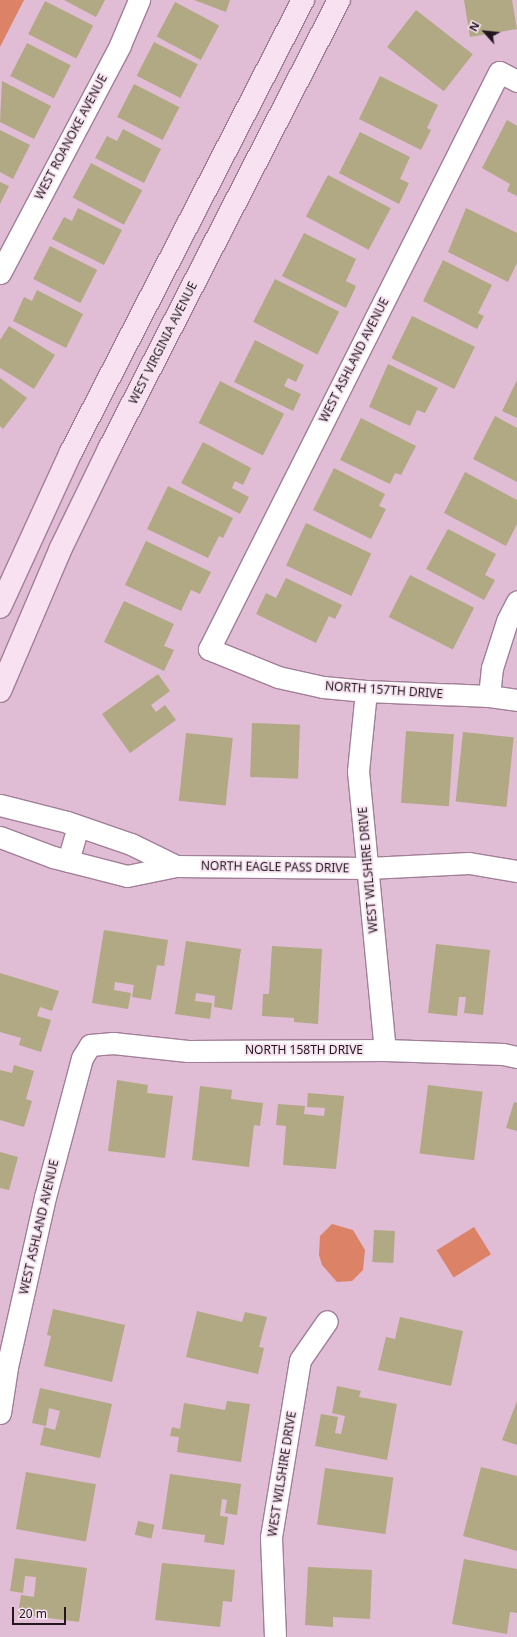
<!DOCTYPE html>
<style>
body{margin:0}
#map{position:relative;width:517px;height:1637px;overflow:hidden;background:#e0bcd5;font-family:"Noto Sans",sans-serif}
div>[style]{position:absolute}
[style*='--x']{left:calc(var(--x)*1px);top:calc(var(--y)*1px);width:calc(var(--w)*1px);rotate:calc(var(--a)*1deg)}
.green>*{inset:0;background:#db8267;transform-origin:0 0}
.building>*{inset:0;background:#b1a983;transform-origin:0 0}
.roads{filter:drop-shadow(1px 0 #a17f97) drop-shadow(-1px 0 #a17f97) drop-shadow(0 1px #a17f97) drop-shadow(0 -1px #a17f97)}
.minor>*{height:21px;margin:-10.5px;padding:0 10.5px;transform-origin:10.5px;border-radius:10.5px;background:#fff}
.secondary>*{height:22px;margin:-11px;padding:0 11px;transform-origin:11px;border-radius:11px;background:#f8e2f2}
span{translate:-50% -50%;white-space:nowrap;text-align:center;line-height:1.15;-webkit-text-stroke:3.5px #f5e3ef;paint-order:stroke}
.street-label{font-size:12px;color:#23161f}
.north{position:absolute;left:465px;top:12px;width:40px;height:40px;-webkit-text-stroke:3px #f5e3ef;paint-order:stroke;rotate:297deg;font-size:11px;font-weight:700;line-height:16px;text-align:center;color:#23161f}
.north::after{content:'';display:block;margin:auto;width:14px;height:18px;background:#23161f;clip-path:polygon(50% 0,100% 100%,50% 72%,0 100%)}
.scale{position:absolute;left:12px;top:1607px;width:54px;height:18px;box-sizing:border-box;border:2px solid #23161f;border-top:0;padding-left:5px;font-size:12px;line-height:14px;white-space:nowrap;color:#23161f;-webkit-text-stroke:3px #f5e3ef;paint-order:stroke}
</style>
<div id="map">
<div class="green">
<i style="clip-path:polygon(0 0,24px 0,0 47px)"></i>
<i style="clip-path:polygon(332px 1224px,353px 1230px,365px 1250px,363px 1270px,352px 1281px,337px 1282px,322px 1265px,319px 1255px,320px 1236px)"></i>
<i style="left:474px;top:1227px;width:32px;height:44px;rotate:58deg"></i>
</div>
<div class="building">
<i style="clip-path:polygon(64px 0,105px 0,96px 17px)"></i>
<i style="clip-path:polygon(194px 0,230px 0,226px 12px)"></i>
<i style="clip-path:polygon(464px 0,512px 0,517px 29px,470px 37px)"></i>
<i style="left:45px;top:1px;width:54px;height:37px;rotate:27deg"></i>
<i style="left:175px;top:2px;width:50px;height:39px;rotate:28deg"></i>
<i style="left:416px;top:10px;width:72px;height:47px;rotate:38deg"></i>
<i style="left:154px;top:42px;width:49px;height:38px;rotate:27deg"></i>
<i style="left:27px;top:43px;width:49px;height:37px;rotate:27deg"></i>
<i style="clip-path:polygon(380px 76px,438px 105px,427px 128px,431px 130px,421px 150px,359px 119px)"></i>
<i style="clip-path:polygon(2px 81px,51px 106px,34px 139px,0 122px)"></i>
<i style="left:134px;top:84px;width:51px;height:37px;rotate:27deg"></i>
<i style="clip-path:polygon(507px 120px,517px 126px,517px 196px,507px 191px,510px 184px,482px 168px)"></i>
<i style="clip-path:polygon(123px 129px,161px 149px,144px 183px,95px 158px,107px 136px,117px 141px)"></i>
<i style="clip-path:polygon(0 130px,30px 145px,13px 179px,0 172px)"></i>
<i style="clip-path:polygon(360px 132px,410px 157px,400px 179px,409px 183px,399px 204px,339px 173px)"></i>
<i style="left:91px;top:163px;width:58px;height:39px;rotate:28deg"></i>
<i style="left:328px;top:175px;width:71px;height:47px;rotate:28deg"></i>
<i style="clip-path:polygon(0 182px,9px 186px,0 204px)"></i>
<i style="clip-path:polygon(78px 208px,122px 230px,104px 265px,52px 239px,64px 217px,72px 221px)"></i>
<i style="clip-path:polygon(466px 208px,517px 233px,517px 263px,508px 282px,448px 252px)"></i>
<i style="clip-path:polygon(304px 233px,356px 259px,346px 281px,356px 286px,346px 308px,282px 276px)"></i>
<i style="left:50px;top:246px;width:53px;height:37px;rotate:27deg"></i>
<i style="clip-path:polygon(443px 260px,492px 285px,478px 313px,484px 316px,477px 329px,423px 301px)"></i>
<i style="left:275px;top:279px;width:72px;height:48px;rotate:27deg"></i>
<i style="clip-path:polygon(37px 290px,83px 314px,66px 348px,13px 321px,24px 297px,32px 301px)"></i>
<i style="left:412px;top:316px;width:70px;height:47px;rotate:26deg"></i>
<i style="clip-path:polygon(9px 326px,55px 355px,34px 389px,0 368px,0 340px)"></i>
<i style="clip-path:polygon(255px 340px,304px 365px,296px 382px,288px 378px,284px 386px,301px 394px,293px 411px,234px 382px)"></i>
<i style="clip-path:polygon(388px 364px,438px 388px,425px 413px,417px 410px,410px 426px,369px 407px)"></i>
<i style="clip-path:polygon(0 378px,27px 398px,3px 429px,0 426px)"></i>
<i style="clip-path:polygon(517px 380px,517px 418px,502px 411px)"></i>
<i style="left:220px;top:381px;width:72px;height:47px;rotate:27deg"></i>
<i style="clip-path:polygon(495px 416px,517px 428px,517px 482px,473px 459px)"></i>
<i style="clip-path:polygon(361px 418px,416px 446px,401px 475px,395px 473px,390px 484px,340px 460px)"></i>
<i style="clip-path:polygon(203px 442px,251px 468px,243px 485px,235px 481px,232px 488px,249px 497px,240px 514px,181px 483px)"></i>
<i style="clip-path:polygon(334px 468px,385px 494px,379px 506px,386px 509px,371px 539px,313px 510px)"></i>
<i style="clip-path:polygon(465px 472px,517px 500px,517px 524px,506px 546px,444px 513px)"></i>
<i style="clip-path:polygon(168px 486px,233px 518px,223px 538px,219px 536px,208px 558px,147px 529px)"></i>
<i style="left:306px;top:523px;width:72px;height:47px;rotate:25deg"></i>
<i style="clip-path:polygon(448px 529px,496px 554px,485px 575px,495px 580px,484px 600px,426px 569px)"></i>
<i style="clip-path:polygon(146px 541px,211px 572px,200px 594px,191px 590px,181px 611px,125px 585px)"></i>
<i style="left:410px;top:575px;width:72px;height:47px;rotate:27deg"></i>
<i style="clip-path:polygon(286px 578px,342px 605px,335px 619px,329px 616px,316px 643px,256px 614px,266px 593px,276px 598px)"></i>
<i style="clip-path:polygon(124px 601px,174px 624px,164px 646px,174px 650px,164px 671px,104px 642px)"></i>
<i style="clip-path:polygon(158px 674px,170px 691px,151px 705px,156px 712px,165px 705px,176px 720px,130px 753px,102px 714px)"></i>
<i style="left:252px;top:723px;width:48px;height:54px;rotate:2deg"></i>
<i style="left:406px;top:731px;width:48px;height:72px;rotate:4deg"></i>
<i style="left:463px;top:732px;width:51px;height:70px;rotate:6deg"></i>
<i style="left:186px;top:733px;width:47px;height:68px;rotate:6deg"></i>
<i style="clip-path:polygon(104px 930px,168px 940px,164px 966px,157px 965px,151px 1000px,132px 997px,134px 985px,115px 982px,114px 990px,131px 993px,128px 1009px,92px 1003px)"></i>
<i style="clip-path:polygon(186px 941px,241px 949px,232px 1010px,214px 1007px,215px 996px,196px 993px,195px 1001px,212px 1003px,210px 1019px,175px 1014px)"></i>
<i style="clip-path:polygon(436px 944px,490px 950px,483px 1015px,464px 1013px,466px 997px,459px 997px,457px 1016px,428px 1013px)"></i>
<i style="clip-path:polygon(272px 946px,322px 949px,318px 1024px,294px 1022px,294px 1018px,262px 1016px,263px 994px,269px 994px)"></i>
<i style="clip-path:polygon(0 973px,59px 991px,52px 1011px,40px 1007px,37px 1016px,51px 1020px,41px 1052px,19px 1045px,21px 1038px,0 1032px)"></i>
<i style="clip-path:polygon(14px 1065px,34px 1071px,26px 1099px,32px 1101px,24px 1127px,0 1120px,0 1070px,12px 1073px)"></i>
<i style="clip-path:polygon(117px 1080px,148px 1085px,147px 1093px,173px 1096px,165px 1158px,108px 1151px)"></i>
<i style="left:428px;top:1085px;width:55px;height:69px;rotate:7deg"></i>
<i style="clip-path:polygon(200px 1086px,232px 1090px,231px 1099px,263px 1103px,260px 1126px,254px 1125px,249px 1167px,192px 1160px)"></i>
<i style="clip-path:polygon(308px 1093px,344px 1096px,336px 1169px,283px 1165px,286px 1126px,276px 1125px,278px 1104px,305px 1106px,304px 1114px,324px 1116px,325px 1108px,307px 1107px)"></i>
<i style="clip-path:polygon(514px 1102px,517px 1103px,517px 1131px,506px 1128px)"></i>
<i style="clip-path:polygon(0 1152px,18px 1157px,9px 1190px,0 1188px)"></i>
<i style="left:374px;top:1230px;width:21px;height:32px;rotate:3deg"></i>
<i style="clip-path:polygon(53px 1309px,125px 1325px,112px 1382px,44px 1366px,51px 1336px,47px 1335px)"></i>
<i style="clip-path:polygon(197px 1311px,242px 1322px,245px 1312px,267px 1317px,259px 1347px,264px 1348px,258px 1374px,186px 1357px)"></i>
<i style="clip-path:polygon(400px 1317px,463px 1331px,451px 1386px,378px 1370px,386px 1337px,395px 1339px)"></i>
<i style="clip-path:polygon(337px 1386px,361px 1391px,359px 1397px,397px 1404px,387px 1460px,315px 1446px,321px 1414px,338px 1417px,335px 1433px,341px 1434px,345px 1416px,332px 1413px)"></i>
<i style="clip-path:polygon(40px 1388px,112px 1404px,100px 1458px,40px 1445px,44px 1427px,55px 1430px,60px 1411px,49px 1408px,46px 1426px,32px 1423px)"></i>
<i style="clip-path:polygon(227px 1401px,250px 1404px,241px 1462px,177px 1452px,179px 1437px,170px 1436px,172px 1427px,180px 1429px,184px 1403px,225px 1410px)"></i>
<i style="clip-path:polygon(517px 1401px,517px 1445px,502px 1440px)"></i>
<i style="clip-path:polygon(481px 1467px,517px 1476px,517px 1551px,463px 1536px)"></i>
<i style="left:325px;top:1468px;width:69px;height:57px;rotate:8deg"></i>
<i style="left:26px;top:1472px;width:71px;height:58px;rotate:10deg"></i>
<i style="clip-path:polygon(170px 1474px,241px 1484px,237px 1515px,225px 1513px,227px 1500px,222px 1499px,220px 1516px,228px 1517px,224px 1545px,204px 1542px,205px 1535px,162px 1529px)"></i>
<i style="left:138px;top:1521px;width:17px;height:14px;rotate:13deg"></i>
<i style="clip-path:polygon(15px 1558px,87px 1568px,79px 1622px,18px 1614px,21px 1595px,34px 1597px,36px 1577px,25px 1576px,23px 1593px,10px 1591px)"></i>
<i style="clip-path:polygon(464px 1559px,517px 1569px,517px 1613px,510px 1612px,507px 1634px,452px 1624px)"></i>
<i style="clip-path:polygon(162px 1563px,235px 1570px,232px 1602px,223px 1601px,220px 1627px,155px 1620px)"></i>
<i style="clip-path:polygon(308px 1567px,372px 1570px,370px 1619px,333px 1617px,333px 1627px,305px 1625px)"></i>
</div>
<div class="roads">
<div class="minor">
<i style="--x:517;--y:81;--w:20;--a:-153"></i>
<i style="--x:499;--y:72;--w:646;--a:116.68"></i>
<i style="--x:209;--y:649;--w:74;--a:22.1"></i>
<i style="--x:278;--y:677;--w:46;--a:12.5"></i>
<i style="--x:323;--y:687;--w:43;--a:5.3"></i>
<i style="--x:366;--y:691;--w:123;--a:2.3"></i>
<i style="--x:489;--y:696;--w:28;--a:8"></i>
<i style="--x:0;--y:273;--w:258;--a:-62.2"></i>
<i style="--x:120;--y:45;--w:49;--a:-67.1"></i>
<i style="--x:366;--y:691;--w:80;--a:95.7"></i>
<i style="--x:358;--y:771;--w:280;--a:84.5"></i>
<i style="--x:489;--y:696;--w:28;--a:-84"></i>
<i style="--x:492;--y:668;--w:49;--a:-72.3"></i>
<i style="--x:507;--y:621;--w:22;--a:-63"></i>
<i style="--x:0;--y:805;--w:69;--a:14.2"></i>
<i style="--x:67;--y:822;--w:68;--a:19"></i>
<i style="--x:131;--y:844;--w:50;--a:26.1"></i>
<i style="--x:0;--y:837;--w:57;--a:20.7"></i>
<i style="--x:53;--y:857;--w:76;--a:14.4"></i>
<i style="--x:127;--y:876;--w:50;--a:-11.5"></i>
<i style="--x:176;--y:866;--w:192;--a:0.6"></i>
<i style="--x:368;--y:868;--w:101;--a:-2.8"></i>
<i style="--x:469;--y:863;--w:49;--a:9.5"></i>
<i style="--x:68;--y:861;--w:36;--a:-74"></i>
<i style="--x:0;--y:1413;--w:47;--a:-81.3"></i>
<i style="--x:7;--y:1367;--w:174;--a:-77.4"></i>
<i style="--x:45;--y:1197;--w:144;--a:-75.1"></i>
<i style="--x:82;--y:1058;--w:15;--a:-58"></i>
<i style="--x:90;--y:1045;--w:23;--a:-5"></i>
<i style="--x:113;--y:1043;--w:75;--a:6.1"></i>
<i style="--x:188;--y:1051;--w:197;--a:-0.3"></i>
<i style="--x:385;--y:1050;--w:118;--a:1.9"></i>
<i style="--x:503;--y:1054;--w:14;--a:12"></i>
<i style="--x:275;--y:1637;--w:100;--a:-92.3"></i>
<i style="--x:271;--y:1537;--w:179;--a:-80.7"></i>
<i style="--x:300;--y:1360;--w:47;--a:-55.3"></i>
</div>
<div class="secondary">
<i style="--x:0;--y:607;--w:170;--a:-65.4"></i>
<i style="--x:71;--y:452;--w:508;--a:-62.83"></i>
<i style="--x:0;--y:691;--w:155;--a:-66.9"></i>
<i style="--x:61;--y:548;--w:110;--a:-64.1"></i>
<i style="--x:109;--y:449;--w:504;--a:-62.88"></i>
</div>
</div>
<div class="street-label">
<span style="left:71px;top:137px;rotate:-62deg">WEST ROANOKE AVENUE</span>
<span style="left:163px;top:343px;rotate:-63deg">WEST VIRGINIA AVENUE</span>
<span style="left:354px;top:360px;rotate:-63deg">WEST ASHLAND AVENUE</span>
<span style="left:384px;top:690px;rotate:4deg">NORTH 157TH DRIVE</span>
<span style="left:275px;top:867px;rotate:1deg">NORTH EAGLE PASS DRIVE</span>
<span style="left:368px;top:870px;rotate:-95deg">WEST WILSHIRE DRIVE</span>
<span style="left:304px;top:1050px">NORTH 158TH DRIVE</span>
<span style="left:39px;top:1227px;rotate:-77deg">WEST ASHLAND AVENUE</span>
<span style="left:282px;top:1474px;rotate:-81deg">WEST WILSHIRE DRIVE</span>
</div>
<div class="north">N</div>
<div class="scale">20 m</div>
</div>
